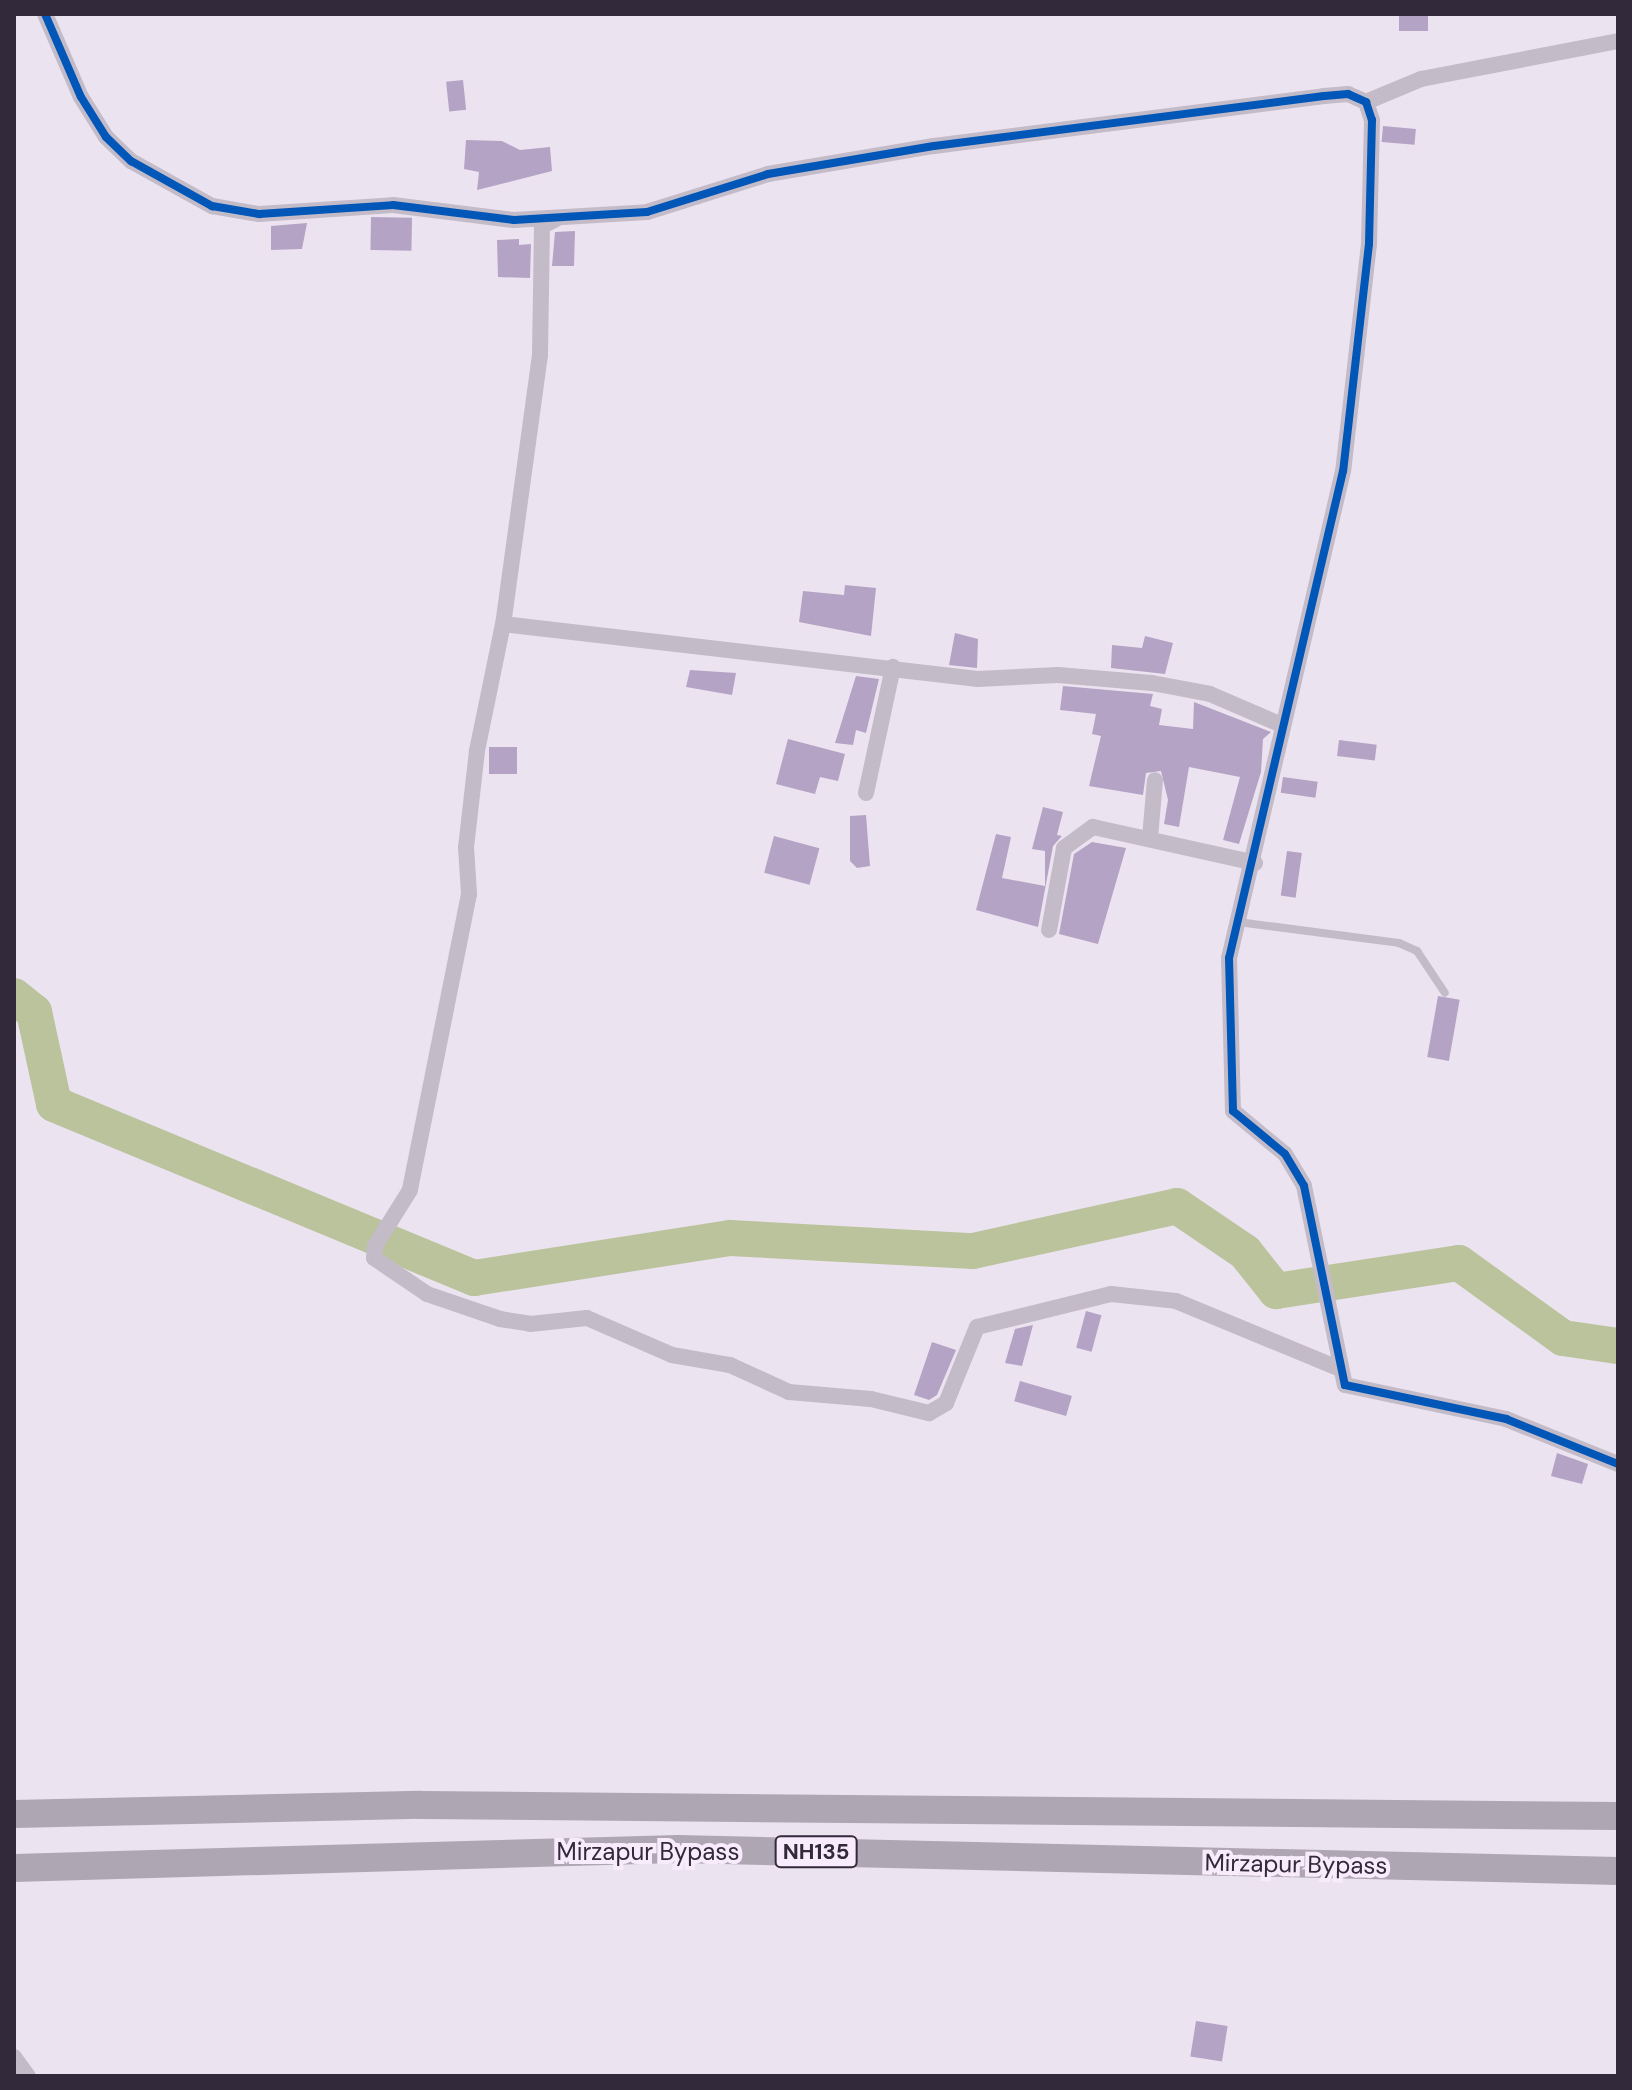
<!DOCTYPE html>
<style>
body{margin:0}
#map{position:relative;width:1632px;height:2090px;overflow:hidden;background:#ece3f0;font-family:"DM Sans",sans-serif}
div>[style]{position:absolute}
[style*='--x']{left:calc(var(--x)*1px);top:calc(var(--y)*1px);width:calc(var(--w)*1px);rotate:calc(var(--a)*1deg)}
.river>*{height:36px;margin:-18px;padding:0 18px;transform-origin:18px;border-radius:18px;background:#bbc39d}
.building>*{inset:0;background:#b4a3c5;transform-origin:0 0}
.service>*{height:8px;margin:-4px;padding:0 4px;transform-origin:4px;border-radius:4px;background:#c4bbc9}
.minor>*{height:16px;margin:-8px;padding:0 8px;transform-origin:8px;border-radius:8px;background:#c4bbc9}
.trunk>*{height:28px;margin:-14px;padding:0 14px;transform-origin:14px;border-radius:14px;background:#afa6b4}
.cycleway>*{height:8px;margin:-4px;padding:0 4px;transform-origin:4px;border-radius:4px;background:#0057b8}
span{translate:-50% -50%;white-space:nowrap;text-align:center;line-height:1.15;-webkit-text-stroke:8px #f7ebfc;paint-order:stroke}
.shield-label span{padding:2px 6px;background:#f7ebfc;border:2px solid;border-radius:6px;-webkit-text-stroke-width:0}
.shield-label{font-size:22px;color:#32293b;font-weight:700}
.street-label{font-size:24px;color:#32293b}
.frame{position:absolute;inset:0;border:16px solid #32293b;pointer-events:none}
</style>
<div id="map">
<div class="river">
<i style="--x:14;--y:996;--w:26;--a:39"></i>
<i style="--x:34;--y:1012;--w:94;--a:77.7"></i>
<i style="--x:54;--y:1104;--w:455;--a:22.5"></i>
<i style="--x:474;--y:1278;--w:259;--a:-8.9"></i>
<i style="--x:730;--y:1238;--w:243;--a:3.1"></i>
<i style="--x:973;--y:1251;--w:209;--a:-12.4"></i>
<i style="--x:1177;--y:1206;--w:82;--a:34.1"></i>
<i style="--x:1245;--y:1252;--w:50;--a:51.5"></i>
<i style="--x:1276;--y:1291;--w:185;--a:-8.7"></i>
<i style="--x:1459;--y:1263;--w:128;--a:35.8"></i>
<i style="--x:1563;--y:1338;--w:56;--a:8.3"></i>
</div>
<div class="building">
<i style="left:1399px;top:15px;width:29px;height:16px"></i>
<i style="left:463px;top:80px;width:30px;height:17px;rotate:84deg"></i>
<i style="left:1383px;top:126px;width:33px;height:16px;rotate:5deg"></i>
<i style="clip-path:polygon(466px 140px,502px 141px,520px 150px,550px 147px,552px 171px,477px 190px,479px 172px,464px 169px)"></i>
<i style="left:371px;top:217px;width:41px;height:33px;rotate:1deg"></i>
<i style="clip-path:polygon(307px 223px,302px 249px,271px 250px,271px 226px)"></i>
<i style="clip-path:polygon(575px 231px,574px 266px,552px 266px,555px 232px)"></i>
<i style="clip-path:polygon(519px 239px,519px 245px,531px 244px,530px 278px,498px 277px,497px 240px)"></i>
<i style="clip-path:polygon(845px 585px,876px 588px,871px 636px,799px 622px,803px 591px,844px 595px)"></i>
<i style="clip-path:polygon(955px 633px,978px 639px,977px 668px,949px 665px)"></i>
<i style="clip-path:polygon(1145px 636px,1173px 643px,1165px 674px,1111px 668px,1112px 645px,1142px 648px)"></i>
<i style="clip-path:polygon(690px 670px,736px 673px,732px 695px,686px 687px)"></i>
<i style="clip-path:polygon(856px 676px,879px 679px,866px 733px,856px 730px,853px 745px,835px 743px)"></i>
<i style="clip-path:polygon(1063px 686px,1153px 694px,1150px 706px,1162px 709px,1159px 725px,1193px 729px,1194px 702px,1271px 732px,1263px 739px,1261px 772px,1239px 844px,1223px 840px,1240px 777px,1189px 767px,1179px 827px,1164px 824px,1168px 800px,1161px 771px,1146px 773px,1143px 795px,1089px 786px,1101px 736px,1092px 734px,1096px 714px,1060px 710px)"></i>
<i style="clip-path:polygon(788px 739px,845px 754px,838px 781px,820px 777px,815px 794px,776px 784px)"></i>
<i style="left:1339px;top:740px;width:38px;height:16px;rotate:7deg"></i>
<i style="left:489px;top:747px;width:28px;height:27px"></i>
<i style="left:1283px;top:777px;width:35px;height:16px;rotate:8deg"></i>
<i style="clip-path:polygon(1043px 807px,1063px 812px,1057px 835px,1062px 836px,1053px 846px,1038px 927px,976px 910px,996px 834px,1011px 837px,1002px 878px,1045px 886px,1045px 851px,1032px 849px)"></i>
<i style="clip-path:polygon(866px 815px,870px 866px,857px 868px,850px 861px,850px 816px)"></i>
<i style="left:774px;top:836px;width:47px;height:38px;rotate:15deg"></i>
<i style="clip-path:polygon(1092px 842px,1126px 848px,1098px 944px,1059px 934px,1074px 854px)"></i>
<i style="left:1287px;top:851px;width:15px;height:45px;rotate:8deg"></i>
<i style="left:1438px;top:996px;width:22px;height:62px;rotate:10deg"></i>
<i style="left:1086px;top:1311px;width:16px;height:38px;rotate:15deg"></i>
<i style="clip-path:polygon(1033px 1325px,1022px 1366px,1005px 1363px,1015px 1329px)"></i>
<i style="clip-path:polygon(932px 1342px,956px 1350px,937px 1395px,929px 1400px,914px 1395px)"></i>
<i style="left:1020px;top:1381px;width:54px;height:21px;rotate:16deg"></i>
<i style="clip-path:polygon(1557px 1453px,1588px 1464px,1582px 1484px,1551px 1476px)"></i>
<i style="left:1196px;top:2021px;width:32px;height:36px;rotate:9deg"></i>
</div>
<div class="service">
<i style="--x:1238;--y:922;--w:162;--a:7.4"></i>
<i style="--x:1399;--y:943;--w:20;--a:24"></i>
<i style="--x:1417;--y:951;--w:50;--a:56.3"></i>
</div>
<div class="minor">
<i style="--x:45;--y:14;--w:90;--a:66.6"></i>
<i style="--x:81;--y:97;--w:47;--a:58"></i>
<i style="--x:106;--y:137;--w:35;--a:44"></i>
<i style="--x:131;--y:161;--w:93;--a:29.1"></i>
<i style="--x:212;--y:206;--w:48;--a:9.7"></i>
<i style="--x:259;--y:214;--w:134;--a:-3.8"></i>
<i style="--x:393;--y:205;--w:122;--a:7.1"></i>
<i style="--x:514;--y:220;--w:133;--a:-3.4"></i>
<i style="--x:647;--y:212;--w:127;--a:-17.4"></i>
<i style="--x:768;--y:174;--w:168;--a:-9.6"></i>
<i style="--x:934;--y:146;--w:393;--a:-7.3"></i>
<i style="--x:1324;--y:96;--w:24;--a:-5"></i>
<i style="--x:1348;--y:94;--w:20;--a:24"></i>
<i style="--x:1366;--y:102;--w:19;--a:72"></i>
<i style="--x:1372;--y:120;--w:124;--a:91.4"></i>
<i style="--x:1369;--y:244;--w:228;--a:96.5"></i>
<i style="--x:1343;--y:471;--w:500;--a:103.17"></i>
<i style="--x:1229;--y:958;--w:153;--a:88.5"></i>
<i style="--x:1233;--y:1111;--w:67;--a:39.6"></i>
<i style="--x:1285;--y:1154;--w:37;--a:59"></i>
<i style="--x:1304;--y:1186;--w:203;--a:78.4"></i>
<i style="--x:1345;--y:1385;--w:165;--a:11.9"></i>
<i style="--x:1506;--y:1419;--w:121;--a:21.9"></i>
<i style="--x:1366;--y:102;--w:60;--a:-22.7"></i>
<i style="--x:1421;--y:79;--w:201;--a:-10.9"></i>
<i style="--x:556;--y:219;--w:16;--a:153"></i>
<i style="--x:542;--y:226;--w:129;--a:90.9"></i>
<i style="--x:540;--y:355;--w:272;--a:97.8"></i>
<i style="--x:503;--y:624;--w:130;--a:101.6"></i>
<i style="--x:477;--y:751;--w:97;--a:96.5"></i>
<i style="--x:466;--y:847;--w:47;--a:86.3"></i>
<i style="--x:469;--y:894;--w:302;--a:101.3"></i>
<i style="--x:410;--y:1190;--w:66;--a:122"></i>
<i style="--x:375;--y:1246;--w:12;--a:95"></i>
<i style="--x:374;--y:1258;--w:64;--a:34.2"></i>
<i style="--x:427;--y:1294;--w:77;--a:18.9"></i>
<i style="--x:500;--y:1319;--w:30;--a:9"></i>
<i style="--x:530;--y:1324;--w:57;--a:-6"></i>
<i style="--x:587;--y:1318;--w:93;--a:23.5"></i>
<i style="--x:672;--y:1355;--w:59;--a:9.8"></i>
<i style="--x:730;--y:1365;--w:65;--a:24.6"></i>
<i style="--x:789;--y:1392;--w:82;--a:4.9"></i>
<i style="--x:871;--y:1399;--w:60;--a:13.6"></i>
<i style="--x:929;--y:1413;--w:20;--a:-30"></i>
<i style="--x:946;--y:1403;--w:82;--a:-67.8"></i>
<i style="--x:977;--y:1327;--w:138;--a:-13.8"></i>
<i style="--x:1111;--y:1294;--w:65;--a:6.1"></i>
<i style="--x:1176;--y:1301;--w:175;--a:22.5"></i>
<i style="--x:503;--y:624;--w:478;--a:6.6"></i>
<i style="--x:978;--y:679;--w:80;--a:-2.9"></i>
<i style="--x:1058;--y:675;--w:94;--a:4.9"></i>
<i style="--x:1152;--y:683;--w:59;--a:10.7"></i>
<i style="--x:1210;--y:694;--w:78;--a:23.3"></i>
<i style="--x:866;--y:793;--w:129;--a:-77.9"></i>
<i style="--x:1150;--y:838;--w:58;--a:-85.1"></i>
<i style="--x:1049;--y:930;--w:83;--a:-79.6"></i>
<i style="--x:1064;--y:848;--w:36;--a:-36"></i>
<i style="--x:1093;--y:827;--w:166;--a:12.5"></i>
<i style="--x:14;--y:2057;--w:24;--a:54"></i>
</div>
<div class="trunk">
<i style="--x:14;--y:1814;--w:407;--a:-1.3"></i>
<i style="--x:421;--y:1805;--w:1197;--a:0.53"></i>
<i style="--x:14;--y:1868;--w:664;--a:-1.64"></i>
<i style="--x:678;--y:1849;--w:940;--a:1.34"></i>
</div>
<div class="cycleway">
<i style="--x:45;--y:14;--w:90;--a:66.6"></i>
<i style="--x:81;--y:97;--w:47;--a:58"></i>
<i style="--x:106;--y:137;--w:35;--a:44"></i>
<i style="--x:131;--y:161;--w:93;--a:29.1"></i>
<i style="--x:212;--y:206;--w:48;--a:9.7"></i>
<i style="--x:259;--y:214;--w:134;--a:-3.8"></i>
<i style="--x:393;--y:205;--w:122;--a:7.1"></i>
<i style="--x:514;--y:220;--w:133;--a:-3.4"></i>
<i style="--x:647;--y:212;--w:127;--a:-17.4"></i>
<i style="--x:768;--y:174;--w:168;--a:-9.6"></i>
<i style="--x:934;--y:146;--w:393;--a:-7.3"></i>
<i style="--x:1324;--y:96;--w:24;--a:-5"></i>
<i style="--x:1348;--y:94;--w:20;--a:24"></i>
<i style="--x:1366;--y:102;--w:19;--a:72"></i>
<i style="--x:1372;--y:120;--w:124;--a:91.4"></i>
<i style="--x:1369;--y:244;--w:228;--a:96.5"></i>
<i style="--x:1343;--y:471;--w:500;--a:103.17"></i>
<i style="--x:1229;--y:958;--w:153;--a:88.5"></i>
<i style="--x:1233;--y:1111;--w:67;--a:39.6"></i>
<i style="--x:1285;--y:1154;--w:37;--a:59"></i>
<i style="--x:1304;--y:1186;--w:203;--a:78.4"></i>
<i style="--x:1345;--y:1385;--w:165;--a:11.9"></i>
<i style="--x:1506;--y:1419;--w:121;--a:21.9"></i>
</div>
<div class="shield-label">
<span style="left:816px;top:1852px">NH135</span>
</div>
<div class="street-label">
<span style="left:648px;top:1852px">Mirzapur Bypass</span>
<span style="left:1296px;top:1864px;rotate:1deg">Mirzapur Bypass</span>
</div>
<div class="frame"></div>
</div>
